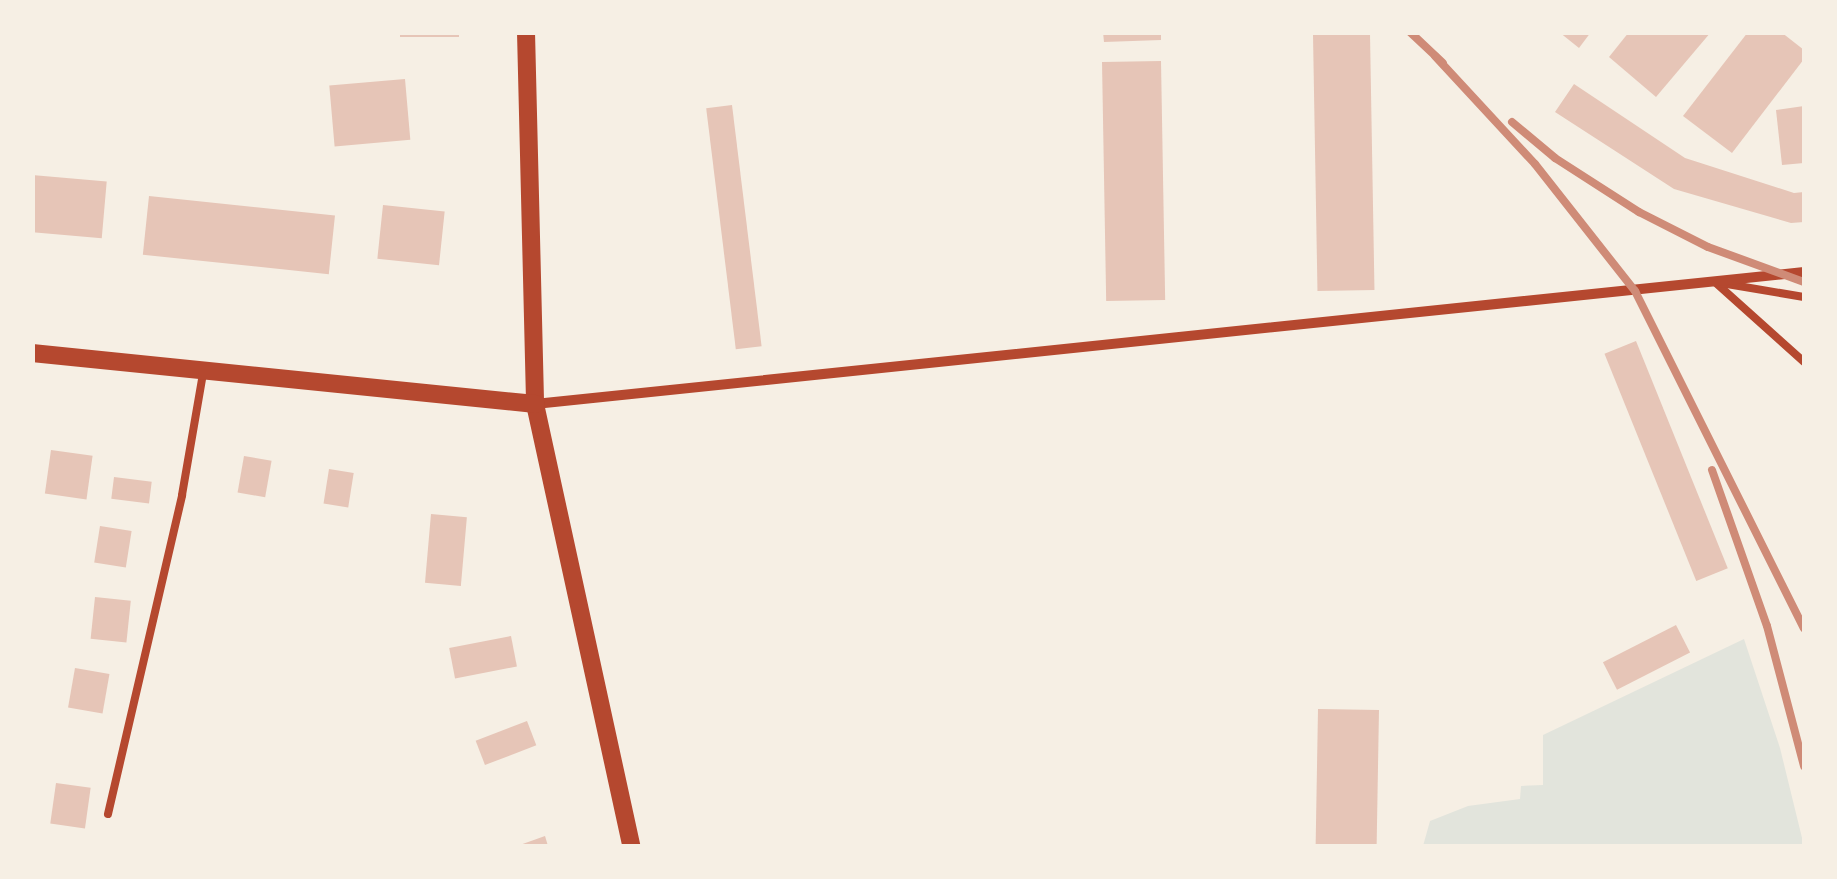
<!DOCTYPE html>
<style>
body{margin:0}
#map{position:relative;width:1837px;height:879px;overflow:hidden;background:#f6efe4;font-family:Raleway,sans-serif}
div>[style]{position:absolute}
[style*='--x']{left:calc(var(--x)*1px);top:calc(var(--y)*1px);width:calc(var(--w)*1px);rotate:calc(var(--a)*1deg)}
.green>*{inset:0;background:#e2e4dc}
.building>*{inset:0;background:#e6c5b7;transform-origin:0 0}
.service>*{height:8px;margin:-4px;padding:0 4px;transform-origin:4px;border-radius:4px;background:#b5482f}
.minor>*{height:10px;margin:-5px;padding:0 5px;transform-origin:5px;border-radius:5px;background:#b5482f}
.tertiary>*{height:18px;margin:-9px;padding:0 9px;transform-origin:9px;border-radius:9px;background:#b5482f}
.rail>*{height:8px;margin:-4px;padding:0 4px;transform-origin:4px;border-radius:4px;background:#cf8b77}
span{translate:-50% -50%;white-space:nowrap;text-align:center;line-height:1.15;-webkit-text-stroke:10px #f6efe4;paint-order:stroke}
.frame{position:absolute;inset:0;border:35px solid #f6efe4;pointer-events:none}
</style>
<div id="map">
<div class="green">
<i style="clip-path:polygon(1744px 639px,1780px 748px,1804px 846px,1423px 846px,1430px 821px,1468px 806px,1520px 799px,1521px 786px,1543px 785px,1543px 735px)"></i>
</div>
<div class="building">
<i style="left:400px;top:32px;width:59px;height:5px"></i>
<i style="clip-path:polygon(1103px 32px,1161px 32px,1161px 40px,1104px 42px)"></i>
<i style="clip-path:polygon(1559px 32px,1591px 32px,1579px 48px)"></i>
<i style="clip-path:polygon(1629px 32px,1711px 32px,1656px 97px,1609px 57px)"></i>
<i style="clip-path:polygon(1748px 32px,1781px 32px,1804px 50px,1804px 59px,1732px 153px,1683px 116px)"></i>
<i style="left:1370px;top:34px;width:256px;height:57px;rotate:89deg"></i>
<i style="left:1161px;top:61px;width:239px;height:59px;rotate:89deg"></i>
<i style="left:405px;top:79px;width:61px;height:76px;rotate:85deg"></i>
<i style="clip-path:polygon(1574px 84px,1685px 158px,1794px 193px,1804px 192px,1804px 222px,1791px 223px,1674px 189px,1555px 112px)"></i>
<i style="left:732px;top:105px;width:243px;height:26px;rotate:83deg"></i>
<i style="clip-path:polygon(1804px 106px,1804px 163px,1782px 165px,1776px 110px)"></i>
<i style="left:32px;top:175px;width:75px;height:57px;rotate:5deg"></i>
<i style="left:149px;top:196px;width:187px;height:59px;rotate:6deg"></i>
<i style="left:383px;top:205px;width:62px;height:54px;rotate:6deg"></i>
<i style="left:1636px;top:341px;width:245px;height:34px;rotate:68deg"></i>
<i style="left:51px;top:450px;width:42px;height:44px;rotate:8deg"></i>
<i style="left:244px;top:456px;width:28px;height:37px;rotate:10deg"></i>
<i style="left:329px;top:469px;width:25px;height:35px;rotate:9deg"></i>
<i style="left:114px;top:477px;width:38px;height:22px;rotate:7deg"></i>
<i style="left:431px;top:514px;width:36px;height:69px;rotate:5deg"></i>
<i style="left:100px;top:526px;width:32px;height:37px;rotate:9deg"></i>
<i style="left:95px;top:597px;width:36px;height:42px;rotate:6deg"></i>
<i style="left:1676px;top:625px;width:31px;height:82px;rotate:63deg"></i>
<i style="left:511px;top:636px;width:31px;height:63px;rotate:79deg"></i>
<i style="left:75px;top:668px;width:35px;height:40px;rotate:10deg"></i>
<i style="left:1318px;top:709px;width:61px;height:137px;rotate:1deg"></i>
<i style="left:527px;top:721px;width:26px;height:55px;rotate:69deg"></i>
<i style="left:56px;top:783px;width:35px;height:41px;rotate:8deg"></i>
<i style="clip-path:polygon(545px 836px,548px 846px,517px 846px)"></i>
</div>
<div class="service">
<i style="--x:1716;--y:283;--w:118;--a:41.9"></i>
<i style="--x:1721;--y:283;--w:84;--a:9.6"></i>
<i style="--x:108;--y:814;--w:327;--a:-76.9"></i>
<i style="--x:182;--y:495;--w:124;--a:-80.2"></i>
</div>
<div class="minor">
<i style="--x:535;--y:404;--w:1276;--a:-5.94"></i>
</div>
<div class="tertiary">
<i style="--x:526;--y:32;--w:372;--a:88.6"></i>
<i style="--x:535;--y:404;--w:452;--a:77.7"></i>
<i style="--x:32;--y:353;--w:506;--a:5.79"></i>
</div>
<div class="rail">
<i style="--x:1410;--y:32;--w:45;--a:43.2"></i>
<i style="--x:1435;--y:56;--w:147;--a:47.2"></i>
<i style="--x:1535;--y:164;--w:162;--a:51.8"></i>
<i style="--x:1635;--y:291;--w:377;--a:63.4"></i>
<i style="--x:1512;--y:122;--w:56;--a:39.9"></i>
<i style="--x:1555;--y:158;--w:100;--a:32.7"></i>
<i style="--x:1639;--y:212;--w:77;--a:26.9"></i>
<i style="--x:1708;--y:247;--w:102;--a:20"></i>
<i style="--x:1712;--y:470;--w:165;--a:70.6"></i>
<i style="--x:1767;--y:626;--w:145;--a:75.2"></i>
</div>
<div class="frame"></div>
</div>
